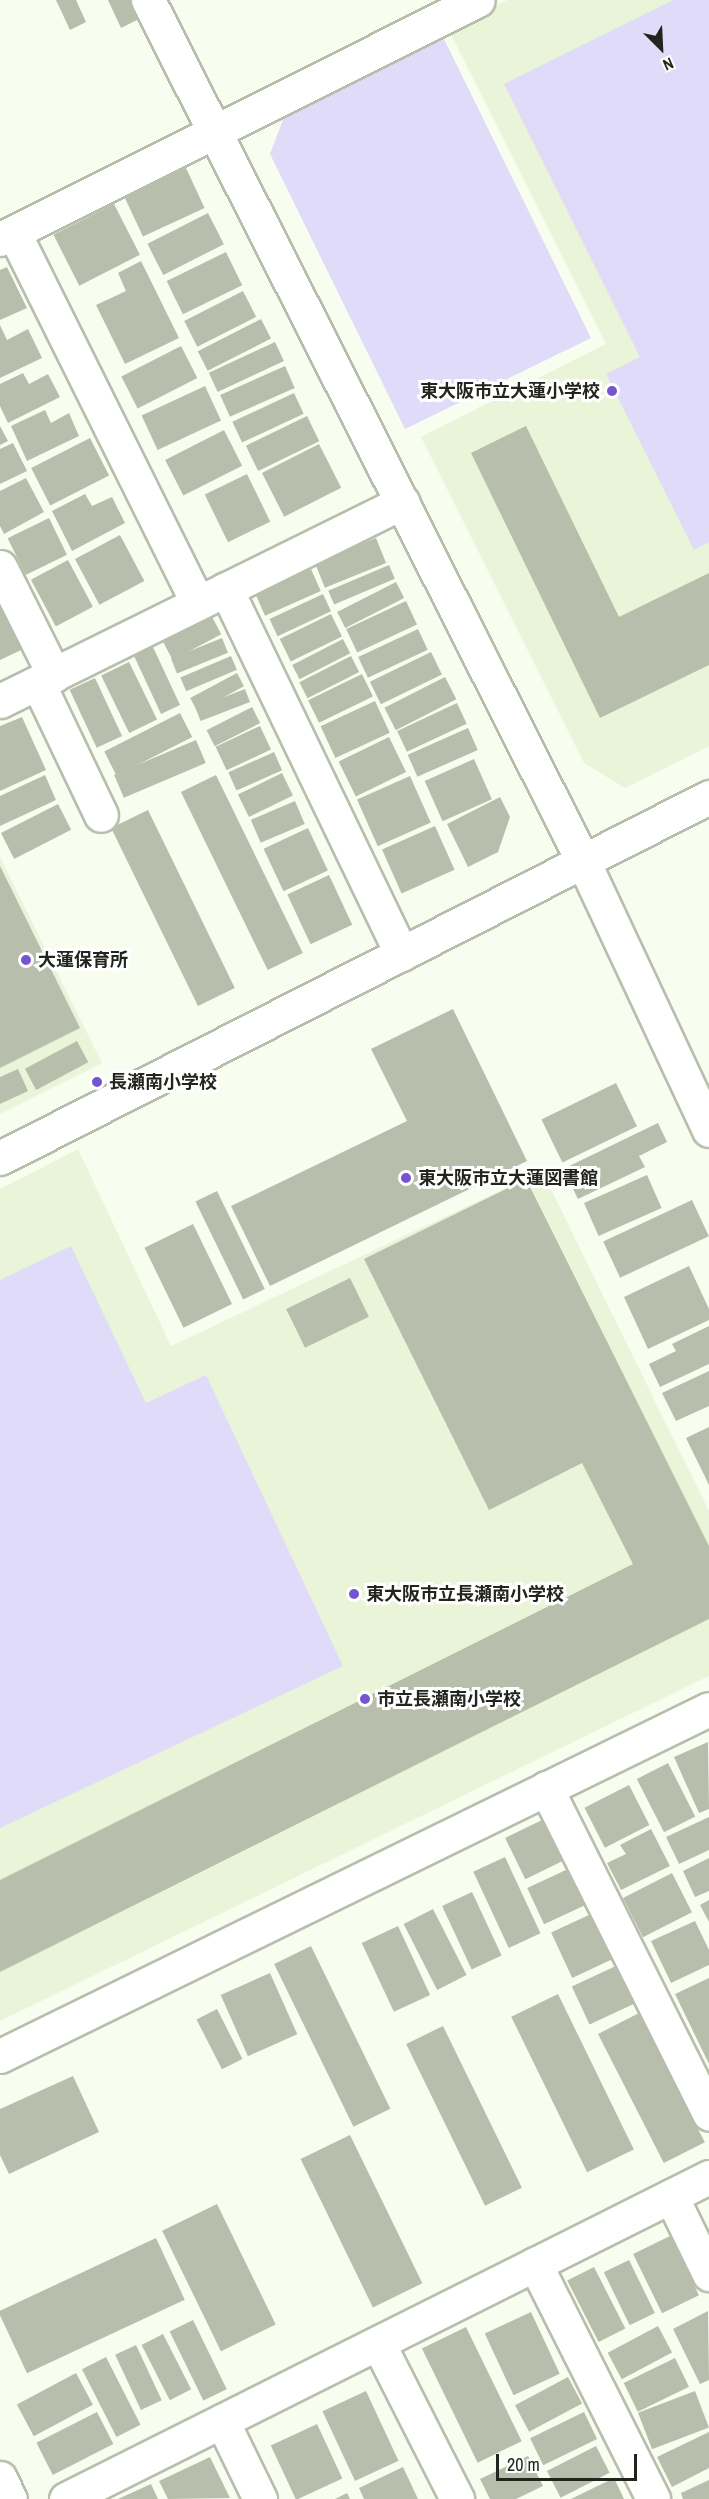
<!DOCTYPE html>
<meta charset="utf-8">
<style>
body{margin:0}
#map{position:relative;width:709px;height:2499px;overflow:hidden;background:#f8feef;font-family:"Archivo Narrow","Noto Sans JP",sans-serif}
div>[style]{position:absolute}
[style*='--x']{left:calc(var(--x)*1px);top:calc(var(--y)*1px);width:calc(var(--w)*1px);rotate:calc(var(--a)*1deg)}
.built>*{inset:0;background:#eaf4d9}
.green>*{inset:0;background:#dfdbf8}
.building>*{inset:0;background:#b7beab;transform-origin:0 0}
.roads{filter:drop-shadow(2px 0 #b7beac) drop-shadow(-2px 0 #b7beac) drop-shadow(0 2px #b7beac) drop-shadow(0 -2px #b7beac)}
.minor>*{height:33px;margin:-16.5px;padding:0 16.5px;transform-origin:16.5px;border-radius:16.5px;background:#fff}
.dots>*{width:16px;height:16px;translate:-50% -50%;box-sizing:border-box;border:3px solid #fff;border-radius:50%}
span{translate:-50% -50%;white-space:nowrap;text-align:center;line-height:1.15;-webkit-text-stroke:6px #fff;paint-order:stroke}
.poi-label{font-size:18px;color:#22251d;font-weight:700}
.right{translate:-100% -50%;text-align:right}
.left{translate:0 -50%;text-align:left}
.north{position:absolute;left:631px;top:18px;width:60px;height:60px;-webkit-text-stroke:4px #fff;paint-order:stroke;rotate:156deg;font-size:16px;font-weight:700;line-height:24px;text-align:center;color:#22251d}
.north::after{content:'';display:block;margin:auto;width:21px;height:27px;background:#22251d;clip-path:polygon(50% 0,100% 100%,50% 72%,0 100%)}
.scale{position:absolute;left:496px;top:2454px;width:141px;height:27px;box-sizing:border-box;border:3px solid #22251d;border-top:0;padding-left:8px;font-size:18px;line-height:21px;white-space:nowrap;color:#22251d;-webkit-text-stroke:4px #fff;paint-order:stroke}
</style>
<div id="map">
<div class="built">
<i style="clip-path:polygon(507px 0,709px 0,709px 746px,625px 788px,584px 763px,421px 437px,606px 344px,448px 29px)"></i>
<i style="clip-path:polygon(0 857px,102px 1063px,0 1114px)"></i>
<i style="clip-path:polygon(78px 1149px,171px 1346px,542px 1171px,709px 1511px,709px 1676px,0 2021px,0 1189px)"></i>
</div>
<div class="green">
<i style="clip-path:polygon(673px 0,709px 0,709px 542px,694px 550px,606px 374px,640px 357px,504px 84px)"></i>
<i style="clip-path:polygon(444px 39px,591px 338px,405px 429px,270px 154px,284px 117px)"></i>
<i style="clip-path:polygon(71px 1246px,146px 1403px,206px 1375px,343px 1666px,0 1828px,0 1280px)"></i>
</div>
<div class="building">
<i style="clip-path:polygon(56px 0,76px 0,86px 22px,70px 30px)"></i>
<i style="clip-path:polygon(108px 0,133px 0,141px 18px,121px 28px)"></i>
<i style="left:186px;top:168px;width:44px;height:68px;rotate:65deg"></i>
<i style="left:114px;top:204px;width:57px;height:68px;rotate:63deg"></i>
<i style="left:208px;top:213px;width:35px;height:68px;rotate:63deg"></i>
<i style="left:226px;top:252px;width:37px;height:66px;rotate:64deg"></i>
<i style="clip-path:polygon(141px 261px,179px 338px,125px 364px,96px 305px,126px 291px,118px 273px)"></i>
<i style="clip-path:polygon(7px 267px,27px 308px,0 320px,0 270px)"></i>
<i style="left:243px;top:291px;width:29px;height:66px;rotate:63deg"></i>
<i style="left:261px;top:319px;width:22px;height:71px;rotate:63deg"></i>
<i style="clip-path:polygon(0 325px,7px 340px,28px 329px,42px 358px,0 378px)"></i>
<i style="left:275px;top:342px;width:21px;height:73px;rotate:65deg"></i>
<i style="left:181px;top:346px;width:36px;height:67px;rotate:63deg"></i>
<i style="left:285px;top:366px;width:24px;height:71px;rotate:66deg"></i>
<i style="clip-path:polygon(23px 373px,29px 384px,48px 374px,60px 397px,8px 423px,0 406px,0 384px)"></i>
<i style="left:205px;top:386px;width:38px;height:70px;rotate:65deg"></i>
<i style="left:294px;top:393px;width:23px;height:68px;rotate:65deg"></i>
<i style="clip-path:polygon(45px 410px,51px 423px,69px 413px,79px 436px,27px 461px,11px 426px)"></i>
<i style="left:307px;top:416px;width:28px;height:68px;rotate:64deg"></i>
<i style="clip-path:polygon(0 426px,8px 441px,0 445px)"></i>
<i style="clip-path:polygon(526px 426px,619px 617px,709px 573px,709px 665px,600px 718px,471px 453px)"></i>
<i style="left:224px;top:430px;width:40px;height:66px;rotate:63deg"></i>
<i style="left:90px;top:438px;width:42px;height:66px;rotate:63deg"></i>
<i style="clip-path:polygon(13px 443px,27px 471px,0 484px,0 449px)"></i>
<i style="left:319px;top:444px;width:49px;height:64px;rotate:63deg"></i>
<i style="left:247px;top:474px;width:53px;height:47px;rotate:64deg"></i>
<i style="clip-path:polygon(26px 478px,44px 512px,4px 534px,0 526px,0 491px)"></i>
<i style="clip-path:polygon(85px 494px,92px 506px,112px 497px,125px 523px,72px 551px,52px 511px)"></i>
<i style="left:49px;top:518px;width:41px;height:46px;rotate:64deg"></i>
<i style="left:120px;top:535px;width:52px;height:51px;rotate:62deg"></i>
<i style="left:376px;top:538px;width:27px;height:66px;rotate:68deg"></i>
<i style="left:68px;top:560px;width:53px;height:42px;rotate:62deg"></i>
<i style="left:389px;top:565px;width:15px;height:66px;rotate:67deg"></i>
<i style="left:311px;top:569px;width:24px;height:61px;rotate:66deg"></i>
<i style="left:396px;top:582px;width:18px;height:66px;rotate:63deg"></i>
<i style="left:323px;top:594px;width:19px;height:59px;rotate:65deg"></i>
<i style="left:406px;top:601px;width:26px;height:66px;rotate:65deg"></i>
<i style="clip-path:polygon(0 606px,21px 650px,0 660px)"></i>
<i style="left:210px;top:613px;width:24px;height:55px;rotate:62deg"></i>
<i style="left:331px;top:614px;width:25px;height:57px;rotate:64deg"></i>
<i style="left:418px;top:629px;width:23px;height:66px;rotate:65deg"></i>
<i style="left:222px;top:638px;width:16px;height:55px;rotate:68deg"></i>
<i style="left:343px;top:639px;width:16px;height:57px;rotate:63deg"></i>
<i style="left:153px;top:647px;width:64px;height:21px;rotate:65deg"></i>
<i style="left:431px;top:652px;width:25px;height:68px;rotate:64deg"></i>
<i style="left:231px;top:656px;width:15px;height:55px;rotate:67deg"></i>
<i style="left:351px;top:656px;width:18px;height:58px;rotate:63deg"></i>
<i style="left:129px;top:662px;width:64px;height:31px;rotate:64deg"></i>
<i style="left:237px;top:673px;width:15px;height:53px;rotate:62deg"></i>
<i style="left:362px;top:674px;width:25px;height:60px;rotate:64deg"></i>
<i style="left:445px;top:677px;width:25px;height:68px;rotate:63deg"></i>
<i style="left:95px;top:678px;width:64px;height:28px;rotate:65deg"></i>
<i style="left:245px;top:689px;width:14px;height:53px;rotate:69deg"></i>
<i style="left:375px;top:701px;width:35px;height:60px;rotate:65deg"></i>
<i style="left:457px;top:703px;width:23px;height:66px;rotate:65deg"></i>
<i style="left:252px;top:707px;width:18px;height:51px;rotate:63deg"></i>
<i style="left:180px;top:713px;width:27px;height:85px;rotate:63deg"></i>
<i style="clip-path:polygon(22px 717px,46px 770px,0 791px,0 726px)"></i>
<i style="left:260px;top:726px;width:26px;height:49px;rotate:65deg"></i>
<i style="left:468px;top:728px;width:24px;height:66px;rotate:66deg"></i>
<i style="left:389px;top:737px;width:39px;height:56px;rotate:64deg"></i>
<i style="left:196px;top:740px;width:25px;height:89px;rotate:67deg"></i>
<i style="left:274px;top:752px;width:20px;height:50px;rotate:66deg"></i>
<i style="left:474px;top:759px;width:44px;height:54px;rotate:66deg"></i>
<i style="left:282px;top:773px;width:25px;height:49px;rotate:64deg"></i>
<i style="clip-path:polygon(45px 775px,56px 800px,0 826px,0 796px)"></i>
<i style="left:216px;top:775px;width:198px;height:39px;rotate:64deg"></i>
<i style="left:410px;top:776px;width:51px;height:58px;rotate:66deg"></i>
<i style="clip-path:polygon(500px 797px,510px 817px,498px 852px,468px 867px,447px 824px)"></i>
<i style="left:295px;top:801px;width:25px;height:48px;rotate:67deg"></i>
<i style="left:58px;top:804px;width:29px;height:64px;rotate:63deg"></i>
<i style="left:148px;top:810px;width:198px;height:41px;rotate:64deg"></i>
<i style="left:435px;top:826px;width:48px;height:58px;rotate:66deg"></i>
<i style="left:308px;top:828px;width:47px;height:49px;rotate:65deg"></i>
<i style="clip-path:polygon(0 866px,80px 1028px,0 1068px)"></i>
<i style="left:329px;top:875px;width:55px;height:46px;rotate:65deg"></i>
<i style="clip-path:polygon(453px 1009px,527px 1161px,270px 1286px,231px 1206px,407px 1121px,371px 1049px)"></i>
<i style="left:77px;top:1041px;width:24px;height:59px;rotate:62deg"></i>
<i style="clip-path:polygon(18px 1069px,28px 1091px,0 1104px,0 1077px)"></i>
<i style="left:616px;top:1083px;width:48px;height:83px;rotate:64deg"></i>
<i style="clip-path:polygon(658px 1123px,667px 1142px,639px 1156px,645px 1167px,578px 1199px,563px 1169px)"></i>
<i style="left:647px;top:1175px;width:36px;height:69px;rotate:66deg"></i>
<i style="clip-path:polygon(526px 1179px,709px 1546px,709px 1619px,0 1972px,0 1880px,633px 1564px,582px 1463px,489px 1510px,364px 1259px)"></i>
<i style="left:217px;top:1191px;width:109px;height:24px;rotate:64deg"></i>
<i style="left:692px;top:1200px;width:40px;height:98px;rotate:65deg"></i>
<i style="left:193px;top:1224px;width:89px;height:54px;rotate:64deg"></i>
<i style="clip-path:polygon(689px 1266px,709px 1309px,709px 1320px,648px 1349px,624px 1297px)"></i>
<i style="left:350px;top:1278px;width:43px;height:71px;rotate:64deg"></i>
<i style="clip-path:polygon(709px 1326px,709px 1364px,660px 1387px,649px 1364px,676px 1351px,672px 1344px)"></i>
<i style="clip-path:polygon(709px 1371px,709px 1406px,676px 1421px,662px 1393px)"></i>
<i style="clip-path:polygon(709px 1427px,709px 1485px,686px 1438px)"></i>
<i style="clip-path:polygon(708px 1742px,709px 1809px,699px 1813px,674px 1757px)"></i>
<i style="left:668px;top:1763px;width:60px;height:35px;rotate:63deg"></i>
<i style="left:629px;top:1785px;width:45px;height:50px;rotate:63deg"></i>
<i style="clip-path:polygon(709px 1817px,709px 1850px,679px 1864px,666px 1837px)"></i>
<i style="left:542px;top:1820px;width:46px;height:41px;rotate:64deg"></i>
<i style="clip-path:polygon(651px 1829px,670px 1866px,621px 1890px,607px 1863px,626px 1854px,620px 1845px)"></i>
<i style="left:505px;top:1857px;width:84px;height:35px;rotate:65deg"></i>
<i style="clip-path:polygon(709px 1858px,709px 1891px,695px 1897px,683px 1871px)"></i>
<i style="left:568px;top:1869px;width:40px;height:45px;rotate:65deg"></i>
<i style="left:672px;top:1873px;width:44px;height:55px;rotate:63deg"></i>
<i style="left:472px;top:1892px;width:70px;height:33px;rotate:65deg"></i>
<i style="clip-path:polygon(709px 1900px,709px 1922px,700px 1905px)"></i>
<i style="left:433px;top:1909px;width:74px;height:33px;rotate:63deg"></i>
<i style="left:591px;top:1914px;width:50px;height:44px;rotate:65deg"></i>
<i style="clip-path:polygon(695px 1921px,709px 1950px,709px 1965px,671px 1983px,651px 1941px)"></i>
<i style="left:398px;top:1926px;width:76px;height:40px;rotate:65deg"></i>
<i style="left:311px;top:1946px;width:181px;height:41px;rotate:64deg"></i>
<i style="left:618px;top:1965px;width:42px;height:51px;rotate:65deg"></i>
<i style="left:270px;top:1973px;width:67px;height:54px;rotate:66deg"></i>
<i style="clip-path:polygon(709px 1978px,709px 2064px,675px 1994px)"></i>
<i style="left:558px;top:1994px;width:173px;height:52px;rotate:64deg"></i>
<i style="left:217px;top:2009px;width:56px;height:23px;rotate:63deg"></i>
<i style="left:639px;top:2013px;width:145px;height:46px;rotate:63deg"></i>
<i style="left:443px;top:2026px;width:180px;height:41px;rotate:64deg"></i>
<i style="clip-path:polygon(73px 2076px,99px 2132px,9px 2174px,0 2155px,0 2109px)"></i>
<i style="left:350px;top:2135px;width:165px;height:55px;rotate:64deg"></i>
<i style="left:217px;top:2204px;width:134px;height:61px;rotate:64deg"></i>
<i style="left:670px;top:2236px;width:66px;height:41px;rotate:64deg"></i>
<i style="left:156px;top:2238px;width:68px;height:174px;rotate:65deg"></i>
<i style="left:629px;top:2260px;width:59px;height:28px;rotate:64deg"></i>
<i style="left:594px;top:2267px;width:69px;height:30px;rotate:63deg"></i>
<i style="clip-path:polygon(708px 2311px,709px 2380px,700px 2384px,673px 2329px)"></i>
<i style="left:531px;top:2312px;width:68px;height:51px;rotate:65deg"></i>
<i style="left:193px;top:2320px;width:77px;height:26px;rotate:64deg"></i>
<i style="left:658px;top:2326px;width:30px;height:57px;rotate:62deg"></i>
<i style="left:466px;top:2327px;width:127px;height:49px;rotate:64deg"></i>
<i style="left:163px;top:2334px;width:62px;height:24px;rotate:63deg"></i>
<i style="left:136px;top:2345px;width:61px;height:23px;rotate:65deg"></i>
<i style="left:106px;top:2357px;width:76px;height:27px;rotate:63deg"></i>
<i style="left:675px;top:2358px;width:32px;height:57px;rotate:64deg"></i>
<i style="left:76px;top:2373px;width:36px;height:67px;rotate:62deg"></i>
<i style="left:568px;top:2377px;width:30px;height:60px;rotate:62deg"></i>
<i style="left:366px;top:2391px;width:77px;height:48px;rotate:65deg"></i>
<i style="left:695px;top:2391px;width:39px;height:61px;rotate:69deg"></i>
<i style="left:97px;top:2412px;width:36px;height:68px;rotate:63deg"></i>
<i style="left:584px;top:2412px;width:30px;height:60px;rotate:64deg"></i>
<i style="left:317px;top:2424px;width:60px;height:51px;rotate:65deg"></i>
<i style="clip-path:polygon(709px 2432px,709px 2468px,672px 2487px,657px 2457px)"></i>
<i style="left:596px;top:2446px;width:30px;height:55px;rotate:63deg"></i>
<i style="clip-path:polygon(528px 2456px,543px 2486px,516px 2499px,490px 2499px,480px 2479px)"></i>
<i style="clip-path:polygon(210px 2457px,230px 2498px,168px 2499px,159px 2481px)"></i>
<i style="clip-path:polygon(403px 2467px,418px 2499px,364px 2499px,359px 2488px)"></i>
<i style="clip-path:polygon(614px 2478px,624px 2499px,571px 2499px)"></i>
<i style="clip-path:polygon(709px 2480px,709px 2499px,683px 2499px,681px 2493px)"></i>
<i style="clip-path:polygon(151px 2484px,158px 2499px,118px 2499px)"></i>
<i style="clip-path:polygon(347px 2493px,350px 2499px,335px 2499px)"></i>
</div>
<div class="roads">
<div class="minor">
<i style="--x:148;--y:0;--w:965;--a:63.2"></i>
<i style="--x:583;--y:861;--w:297;--a:64.9"></i>
<i style="--x:14;--y:233;--w:413;--a:63.6"></i>
<i style="--x:0;--y:239;--w:534;--a:-26.57"></i>
<i style="--x:0;--y:567;--w:121;--a:63.4"></i>
<i style="--x:226;--y:589;--w:405;--a:64.3"></i>
<i style="--x:38;--y:683;--w:146;--a:64.5"></i>
<i style="--x:0;--y:701;--w:449;--a:-26.3"></i>
<i style="--x:0;--y:1158;--w:796;--a:-26.98"></i>
<i style="--x:546;--y:1788;--w:364;--a:63.4"></i>
<i style="--x:0;--y:2056;--w:789;--a:-26.08"></i>
<i style="--x:671;--y:2196;--w:87;--a:64"></i>
<i style="--x:535;--y:2264;--w:263;--a:63.3"></i>
<i style="--x:378;--y:2343;--w:175;--a:63.1"></i>
<i style="--x:222;--y:2421;--w:87;--a:64"></i>
<i style="--x:0;--y:2478;--w:23;--a:65"></i>
<i style="--x:66;--y:2499;--w:719;--a:-26.6"></i>
</div>
</div>
<div class="dots">
<i style="left:612px;top:391px;background:#7555cf"></i>
<i style="left:26px;top:960px;background:#7555cf"></i>
<i style="left:97px;top:1082px;background:#7555cf"></i>
<i style="left:406px;top:1178px;background:#7555cf"></i>
<i style="left:354px;top:1594px;background:#7555cf"></i>
<i style="left:365px;top:1699px;background:#7555cf"></i>
</div>
<div class="poi-label">
<span class="right" style="left:600px;top:391px">東大阪市立大蓮小学校</span>
<span class="left" style="left:38px;top:960px">大蓮保育所</span>
<span class="left" style="left:109px;top:1082px">長瀬南小学校</span>
<span class="left" style="left:418px;top:1178px">東大阪市立大蓮図書館</span>
<span class="left" style="left:366px;top:1594px">東大阪市立長瀬南小学校</span>
<span class="left" style="left:377px;top:1699px">市立長瀬南小学校</span>
</div>
<div class="north">N</div>
<div class="scale">20 m</div>
</div>
